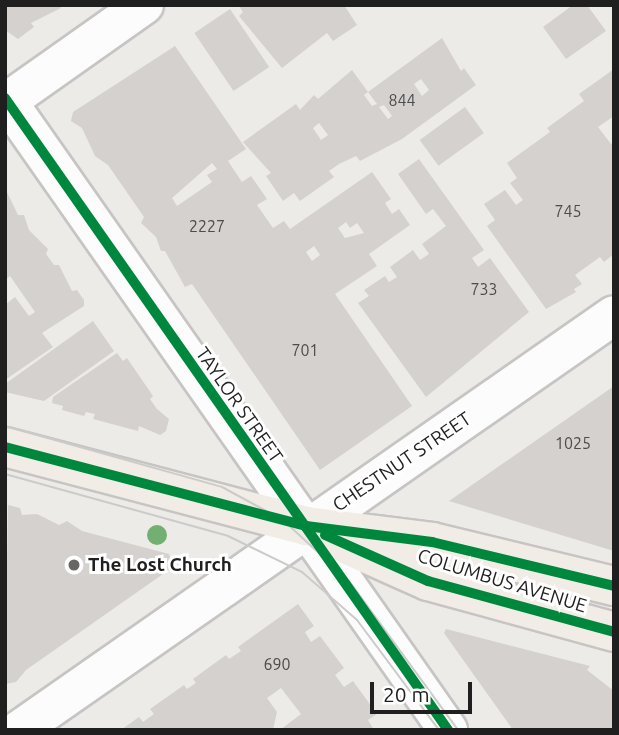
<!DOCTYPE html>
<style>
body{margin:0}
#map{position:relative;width:619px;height:735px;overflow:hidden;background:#edebe8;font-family:Ubuntu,sans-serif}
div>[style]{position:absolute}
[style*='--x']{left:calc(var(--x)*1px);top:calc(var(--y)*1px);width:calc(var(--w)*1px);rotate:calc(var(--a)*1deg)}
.building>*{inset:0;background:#d4d1cf;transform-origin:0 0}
.roads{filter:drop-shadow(2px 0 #c6c5c4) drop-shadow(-2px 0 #c6c5c4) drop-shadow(0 2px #c6c5c4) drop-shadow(0 -2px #c6c5c4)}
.minor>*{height:38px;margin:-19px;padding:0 19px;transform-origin:19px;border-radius:19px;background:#fcfcfc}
.major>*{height:38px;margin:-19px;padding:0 19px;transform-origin:19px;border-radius:19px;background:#f1ece5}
.tram>*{height:2px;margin:-1px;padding:0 1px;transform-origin:1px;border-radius:1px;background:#cbcbca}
.cycleway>*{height:10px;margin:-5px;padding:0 5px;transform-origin:5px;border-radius:5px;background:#00873e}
.trees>*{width:20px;height:20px;margin:-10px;border-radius:50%;background:#71b071}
.dots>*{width:19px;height:19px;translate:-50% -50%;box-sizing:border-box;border:4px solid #fff;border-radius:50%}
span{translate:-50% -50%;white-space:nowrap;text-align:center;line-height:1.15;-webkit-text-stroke:6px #fff;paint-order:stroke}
.number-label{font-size:16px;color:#4c4c4b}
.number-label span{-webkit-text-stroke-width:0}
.street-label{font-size:19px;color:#1f1f1f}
.poi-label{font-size:19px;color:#1f1f1f;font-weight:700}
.left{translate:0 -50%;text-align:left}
.frame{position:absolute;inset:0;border:7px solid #1f1f1f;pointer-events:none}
.scale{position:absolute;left:370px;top:682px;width:102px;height:32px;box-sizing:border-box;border:4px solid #1f1f1f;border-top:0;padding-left:9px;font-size:21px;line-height:24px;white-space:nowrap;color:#1f1f1f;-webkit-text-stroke:5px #fff;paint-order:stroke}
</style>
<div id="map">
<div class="building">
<i style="clip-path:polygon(5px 5px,59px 5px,61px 8px,31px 23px,34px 27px,18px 39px,5px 30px)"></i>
<i style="clip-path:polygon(238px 5px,344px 5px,357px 25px,333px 41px,327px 33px,282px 68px,239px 16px,243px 12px)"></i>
<i style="clip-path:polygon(573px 5px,587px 5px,606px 31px,566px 59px,543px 27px)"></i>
<i style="left:230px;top:9px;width:70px;height:43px;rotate:56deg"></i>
<i style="clip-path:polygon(evenodd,442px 38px,461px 71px,464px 68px,476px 85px,402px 139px,360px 161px,356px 156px,339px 164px,329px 171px,334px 177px,300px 201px,294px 193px,283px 201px,266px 176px,271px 173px,243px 142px,296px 104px,300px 110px,314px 95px,318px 99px,352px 70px,368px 92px,442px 38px,421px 79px,429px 90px,422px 96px,414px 84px,421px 79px,442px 38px,368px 92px,377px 104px,372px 106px,364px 95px,368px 92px,442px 38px,384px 105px,392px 116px,388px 119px,379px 107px,384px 105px,442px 38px,319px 123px,328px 135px,321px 140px,313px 128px,319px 123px)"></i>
<i style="clip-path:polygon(evenodd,175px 46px,246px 149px,228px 161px,242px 182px,251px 176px,267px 199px,257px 205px,273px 228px,284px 221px,290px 229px,372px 172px,391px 199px,385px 203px,392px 214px,399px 209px,410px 225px,369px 254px,377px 266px,335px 294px,412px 406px,320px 470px,192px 284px,185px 287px,165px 251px,161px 251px,156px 237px,141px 223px,144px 217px,108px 165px,95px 156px,82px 128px,71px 121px,73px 112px,175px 46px,212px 163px,217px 169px,207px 175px,212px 182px,177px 206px,172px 198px,212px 163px,175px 46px,346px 222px,350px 228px,357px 223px,364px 233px,345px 238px,338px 228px,346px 222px,175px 46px,314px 246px,320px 255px,312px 261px,306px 252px,314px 246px)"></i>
<i style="clip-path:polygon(614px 69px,614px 116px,598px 127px,611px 144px,614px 142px,614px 254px,604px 262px,600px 257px,575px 275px,582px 284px,574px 289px,576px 292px,546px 309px,487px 226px,495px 220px,484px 204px,505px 190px,516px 205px,523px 200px,510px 183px,517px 178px,507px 163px,550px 132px,547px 128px,584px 101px,579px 94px)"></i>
<i style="left:465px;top:107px;width:32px;height:56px;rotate:54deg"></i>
<i style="clip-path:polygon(419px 159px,484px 250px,472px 258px,478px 267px,490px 258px,529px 312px,426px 397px,358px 303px,369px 296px,364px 290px,385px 276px,389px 282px,397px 277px,390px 267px,413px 250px,420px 260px,429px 254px,422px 244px,446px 226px,433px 209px,426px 214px,398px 174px)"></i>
<i style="clip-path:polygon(5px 188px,18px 215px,24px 215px,29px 230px,48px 249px,46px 254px,54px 265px,59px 265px,72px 291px,77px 290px,84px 300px,84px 306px,42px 333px,53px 347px,5px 380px,5px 305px,15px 297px,29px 316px,35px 312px,10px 276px,5px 280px)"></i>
<i style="clip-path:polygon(93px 321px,114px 351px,44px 401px,5px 392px,5px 384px)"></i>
<i style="clip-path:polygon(117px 353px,123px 361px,127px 358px,153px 396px,150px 399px,157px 409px,169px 419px,166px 431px,160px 435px,139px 426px,138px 431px,93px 419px,95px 414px,86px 412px,84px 416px,62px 410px,63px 406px,52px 403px,53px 397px)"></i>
<i style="clip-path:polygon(614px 386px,614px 551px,449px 501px)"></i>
<i style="clip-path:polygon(8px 505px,20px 508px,22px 515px,37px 514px,59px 525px,67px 521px,82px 531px,169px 554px,173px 567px,26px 670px,16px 682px,5px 684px)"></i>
<i style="clip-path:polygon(298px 604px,314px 626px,305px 632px,311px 642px,320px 636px,344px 668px,335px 675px,344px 687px,353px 681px,377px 714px,368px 720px,374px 730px,280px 730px,301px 714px,281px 688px,267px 698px,277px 712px,273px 730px,121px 730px,139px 717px,143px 722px,154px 714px,150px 709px,184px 685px,187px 689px,196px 683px,193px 679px,226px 655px,229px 659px,241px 651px,238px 647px)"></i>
<i style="clip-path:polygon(446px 629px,590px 666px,587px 670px,614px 691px,614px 730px,513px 730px,444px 633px)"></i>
</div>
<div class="roads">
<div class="minor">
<i style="--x:5;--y:98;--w:772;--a:54.97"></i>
<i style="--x:5;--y:103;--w:170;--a:-35.2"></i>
<i style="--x:19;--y:730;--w:725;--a:-34.89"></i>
</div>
<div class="major">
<i style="--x:5;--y:447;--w:311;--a:14.7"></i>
<i style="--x:306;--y:526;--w:127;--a:7.2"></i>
<i style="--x:432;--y:542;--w:187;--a:13.6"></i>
<i style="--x:343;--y:543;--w:93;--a:24.1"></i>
<i style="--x:428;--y:581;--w:193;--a:15.3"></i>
</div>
</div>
<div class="tram">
<i style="--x:5;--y:426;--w:225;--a:15.7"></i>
<i style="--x:222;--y:487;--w:69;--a:28.4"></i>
<i style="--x:283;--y:520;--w:90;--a:42.7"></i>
<i style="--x:349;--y:581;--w:185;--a:53.8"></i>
<i style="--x:5;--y:474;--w:231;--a:15.5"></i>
<i style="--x:228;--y:536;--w:82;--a:25.9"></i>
<i style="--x:302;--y:572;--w:73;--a:41.1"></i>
<i style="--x:357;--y:620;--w:137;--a:53.3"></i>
</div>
<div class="cycleway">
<i style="--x:5;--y:98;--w:772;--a:54.97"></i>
<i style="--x:5;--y:447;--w:311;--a:14.7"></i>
<i style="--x:306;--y:526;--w:127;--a:7.2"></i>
<i style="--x:432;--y:542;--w:187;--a:13.6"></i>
<i style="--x:325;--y:535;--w:113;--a:24.1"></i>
<i style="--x:428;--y:581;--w:193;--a:15.3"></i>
</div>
<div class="trees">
<i style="left:157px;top:535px"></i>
</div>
<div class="dots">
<i style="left:74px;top:565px;background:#676665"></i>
</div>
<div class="number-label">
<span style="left:402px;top:100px">844</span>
<span style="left:568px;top:211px">745</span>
<span style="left:207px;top:226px">2227</span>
<span style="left:484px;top:289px">733</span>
<span style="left:305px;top:350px">701</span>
<span style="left:573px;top:443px">1025</span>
<span style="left:277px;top:664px">690</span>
</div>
<div class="street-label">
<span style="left:239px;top:405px;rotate:55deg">TAYLOR STREET</span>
<span style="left:402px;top:462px;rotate:-34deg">CHESTNUT STREET</span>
<span style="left:502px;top:581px;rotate:17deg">COLUMBUS AVENUE</span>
</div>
<div class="poi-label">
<span class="left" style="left:88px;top:565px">The Lost Church</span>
</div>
<div class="frame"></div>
<div class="scale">20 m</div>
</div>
